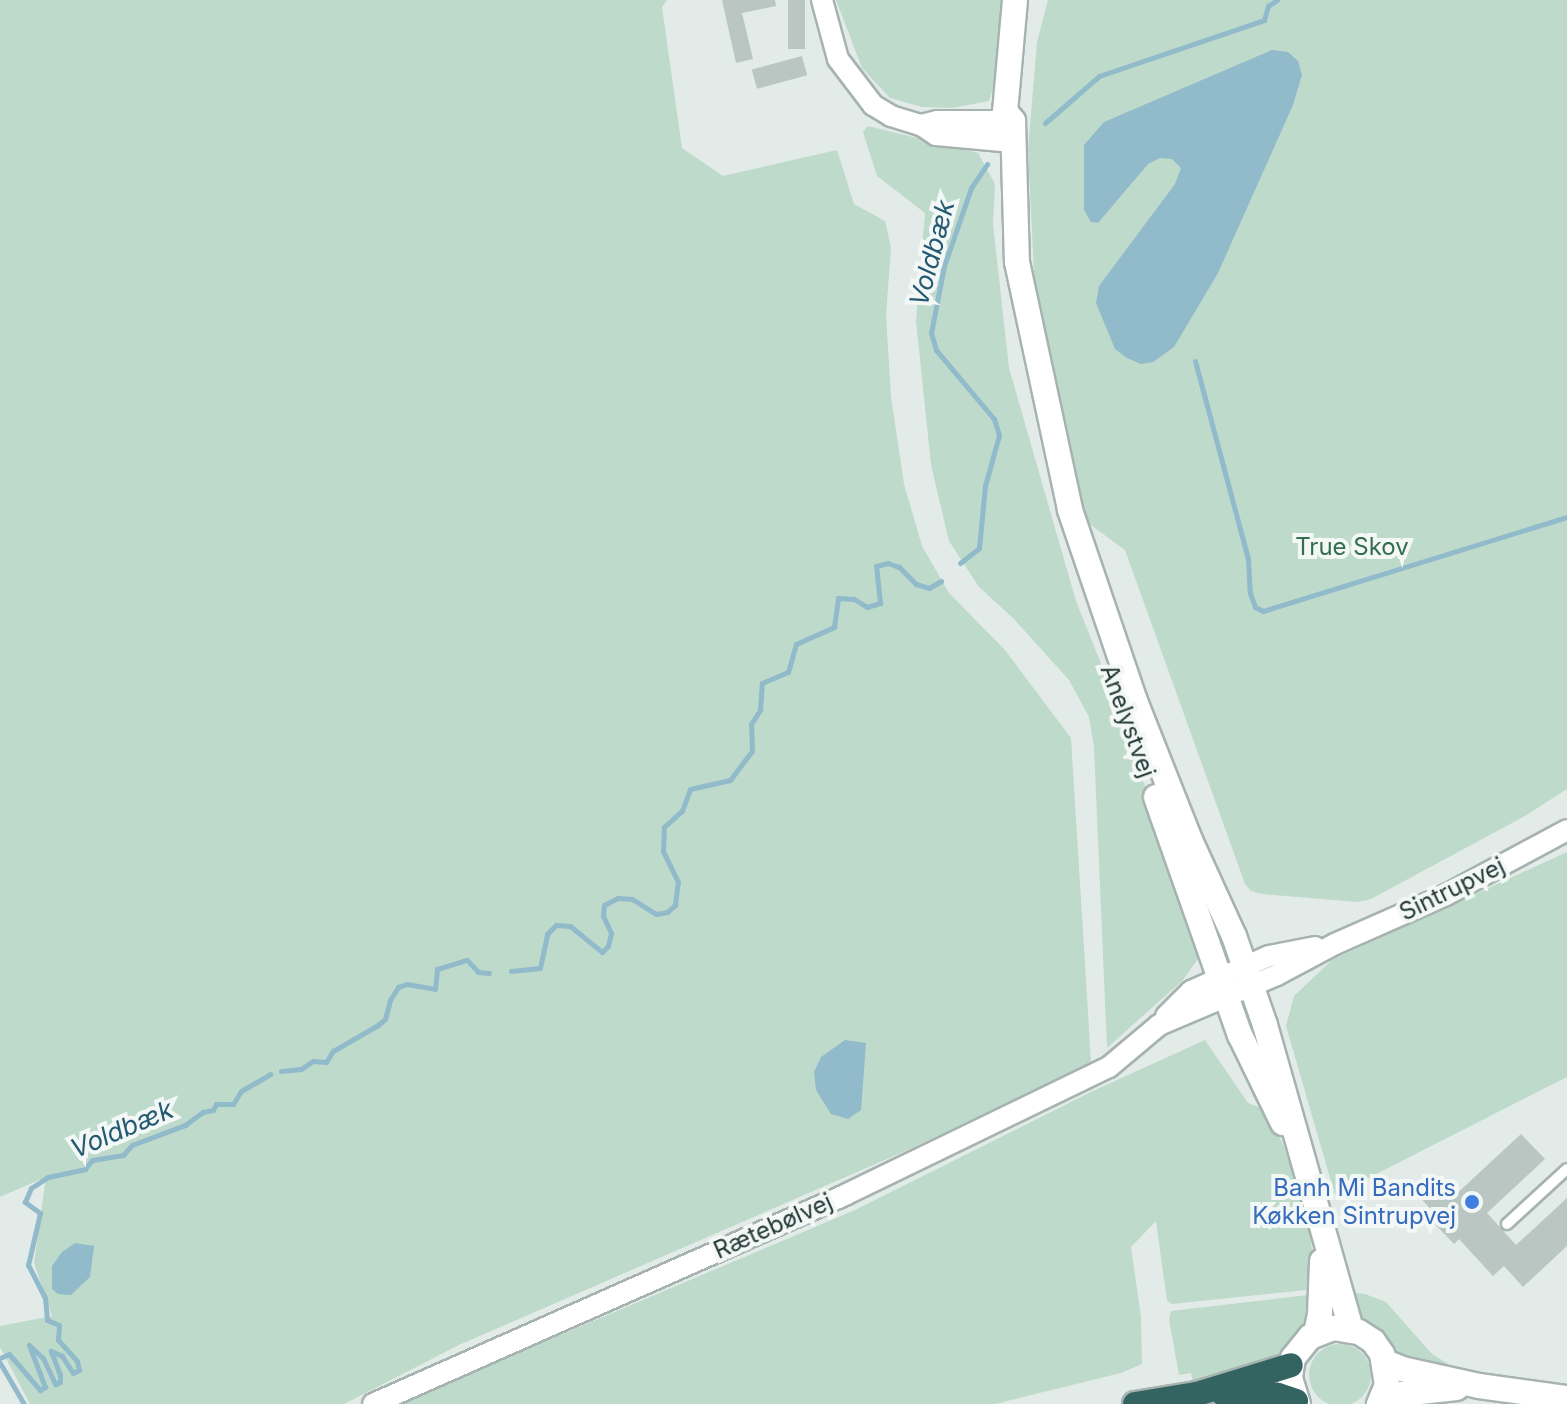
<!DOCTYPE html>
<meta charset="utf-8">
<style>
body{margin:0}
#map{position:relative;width:1567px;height:1404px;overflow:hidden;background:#e3ebe9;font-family:Inter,sans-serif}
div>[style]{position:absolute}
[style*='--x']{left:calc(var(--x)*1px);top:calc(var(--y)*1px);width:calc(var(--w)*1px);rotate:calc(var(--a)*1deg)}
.green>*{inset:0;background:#bedaca}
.round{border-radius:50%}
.water>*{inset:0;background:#91bacb}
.stream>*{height:5px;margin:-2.5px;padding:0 2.5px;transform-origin:2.5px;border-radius:2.5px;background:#91bacb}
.building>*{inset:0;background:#b9c6c2;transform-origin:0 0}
.roads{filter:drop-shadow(2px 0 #a6b3b0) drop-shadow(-2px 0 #a6b3b0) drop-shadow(0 2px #a6b3b0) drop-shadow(0 -2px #a6b3b0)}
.lane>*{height:10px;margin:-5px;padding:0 5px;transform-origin:5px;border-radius:5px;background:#fff}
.street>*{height:20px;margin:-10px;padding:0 10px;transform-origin:10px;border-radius:10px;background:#fff}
.secondary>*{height:24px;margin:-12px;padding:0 12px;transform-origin:12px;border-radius:12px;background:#fff}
.highway>*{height:24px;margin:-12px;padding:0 12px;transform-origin:12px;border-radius:12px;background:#336461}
.dots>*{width:22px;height:22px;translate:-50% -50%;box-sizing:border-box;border:4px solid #f3f8f6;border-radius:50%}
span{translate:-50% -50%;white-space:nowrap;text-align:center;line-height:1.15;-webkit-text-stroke:8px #f3f8f6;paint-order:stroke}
.park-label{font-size:24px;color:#336e52}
.street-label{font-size:24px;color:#253b38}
.shop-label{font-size:24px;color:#366cbe}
.right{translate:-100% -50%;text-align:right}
.water-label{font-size:26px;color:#245a71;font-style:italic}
</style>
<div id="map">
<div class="green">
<i style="clip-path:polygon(0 0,667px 0,662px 7px,682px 148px,723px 176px,837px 150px,854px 204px,885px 221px,891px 248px,886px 315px,891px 397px,904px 484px,922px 546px,949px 593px,1005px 650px,1071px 738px,1091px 1062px,910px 1149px,459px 1345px,344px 1404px,30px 1404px,0 1347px,0 1326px,52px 1316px,34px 1263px,46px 1177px,0 1197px)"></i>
<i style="clip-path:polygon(836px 0,1002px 0,994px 85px,989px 101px,952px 108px,922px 107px,890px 98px,862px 68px)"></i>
<i style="clip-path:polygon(1048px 0,1567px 0,1567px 789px,1525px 816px,1371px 899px,1358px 902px,1262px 894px,1251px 891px,1245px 884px,1125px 550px,1088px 523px,1058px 410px,1034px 273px,1028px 150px,1037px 42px)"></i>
<i style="clip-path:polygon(868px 126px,978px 153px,995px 184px,993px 224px,1009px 368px,1076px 601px,1118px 706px,1197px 941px,1198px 959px,1182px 981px,1107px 1048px,1094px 747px,1089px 717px,1069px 680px,1014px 619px,979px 587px,949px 541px,931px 465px,916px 321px,925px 213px,877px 176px,863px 132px)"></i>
<i style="clip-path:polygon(1567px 852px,1567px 1077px,1335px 1195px,1286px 1026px,1294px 996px,1332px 960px)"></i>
<i style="clip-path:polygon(1205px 1040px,1248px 1103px,1267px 1110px,1284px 1147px,1309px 1222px,1316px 1289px,1172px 1304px,1167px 1301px,1156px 1221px,1131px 1247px,1141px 1317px,1142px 1364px,1121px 1373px,995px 1404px,398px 1404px,855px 1210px,1093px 1091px)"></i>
<i style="clip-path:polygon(1347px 1292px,1365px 1294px,1386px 1302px,1432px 1354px,1468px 1376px,1397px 1355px,1386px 1338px,1366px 1323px)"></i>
<i style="clip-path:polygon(1316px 1294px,1311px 1318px,1265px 1368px,1193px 1383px,1191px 1373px,1179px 1375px,1169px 1319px,1171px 1311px)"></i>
<i class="round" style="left:1309px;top:1344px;width:62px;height:62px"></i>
</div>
<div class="water">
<i style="clip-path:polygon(1272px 50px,1288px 52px,1298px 61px,1302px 75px,1293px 105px,1218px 273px,1174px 347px,1153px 362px,1141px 364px,1127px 358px,1115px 349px,1096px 303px,1099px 286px,1175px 184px,1181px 168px,1172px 159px,1160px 158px,1148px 164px,1098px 223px,1091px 222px,1084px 210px,1084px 145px,1104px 122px)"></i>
<i style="clip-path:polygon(845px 1040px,866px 1043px,861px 1110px,848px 1119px,831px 1114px,816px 1090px,814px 1072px,821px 1057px)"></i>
<i style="clip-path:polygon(75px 1243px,94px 1246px,90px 1277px,71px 1295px,58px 1294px,52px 1289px,52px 1266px,62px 1252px)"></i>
</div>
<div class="stream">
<i style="--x:1045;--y:123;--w:72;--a:-41"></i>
<i style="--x:1099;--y:76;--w:174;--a:-18.7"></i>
<i style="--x:1264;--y:20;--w:15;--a:-74"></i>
<i style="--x:1268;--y:6;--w:11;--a:-34"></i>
<i style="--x:1195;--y:361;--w:205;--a:75"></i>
<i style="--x:1248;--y:559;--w:34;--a:87"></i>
<i style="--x:1250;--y:593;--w:15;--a:70"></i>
<i style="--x:1255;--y:607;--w:9;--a:27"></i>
<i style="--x:1263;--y:611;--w:318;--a:-17.2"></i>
<i style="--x:960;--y:563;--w:24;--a:-38"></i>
<i style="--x:979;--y:548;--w:62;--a:-84.5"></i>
<i style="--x:985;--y:486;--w:53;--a:-74.6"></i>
<i style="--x:999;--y:435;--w:17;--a:-107"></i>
<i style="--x:994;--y:419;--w:90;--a:-130"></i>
<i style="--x:936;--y:350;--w:18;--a:-106"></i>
<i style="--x:931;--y:333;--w:68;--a:-79"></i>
<i style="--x:944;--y:266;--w:83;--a:-70.9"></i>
<i style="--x:971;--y:188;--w:29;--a:-56"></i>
<i style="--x:511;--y:971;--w:29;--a:-6"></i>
<i style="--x:540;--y:968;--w:35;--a:-78"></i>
<i style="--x:547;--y:934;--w:13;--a:-45"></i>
<i style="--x:556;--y:925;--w:14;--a:4"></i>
<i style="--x:570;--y:926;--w:41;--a:39.1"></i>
<i style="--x:602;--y:952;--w:8;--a:-45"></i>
<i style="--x:608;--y:946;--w:13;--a:-77"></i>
<i style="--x:611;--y:933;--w:19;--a:-115"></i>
<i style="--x:603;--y:916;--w:11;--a:-85"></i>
<i style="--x:604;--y:905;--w:16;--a:-27"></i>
<i style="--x:618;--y:898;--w:14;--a:4"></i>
<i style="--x:632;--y:899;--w:28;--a:32"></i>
<i style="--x:656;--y:914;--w:11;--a:-10"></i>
<i style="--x:667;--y:912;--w:11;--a:-41"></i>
<i style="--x:675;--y:905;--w:23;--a:-83"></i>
<i style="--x:678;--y:882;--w:34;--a:-116"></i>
<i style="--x:663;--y:851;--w:24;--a:-88"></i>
<i style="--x:664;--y:827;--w:24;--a:-42"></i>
<i style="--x:682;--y:811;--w:23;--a:-70"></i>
<i style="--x:690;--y:789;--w:41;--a:-12.7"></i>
<i style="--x:730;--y:780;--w:36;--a:-53"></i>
<i style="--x:752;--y:751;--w:27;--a:-92"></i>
<i style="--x:751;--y:724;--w:17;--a:-57"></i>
<i style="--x:760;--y:710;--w:27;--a:-86"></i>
<i style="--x:762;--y:683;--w:28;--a:-23"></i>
<i style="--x:788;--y:672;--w:29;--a:-74"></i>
<i style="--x:796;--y:644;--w:42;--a:-24.1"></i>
<i style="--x:834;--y:627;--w:29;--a:-82"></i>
<i style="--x:838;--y:598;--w:16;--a:4"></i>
<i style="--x:854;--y:599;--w:15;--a:32"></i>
<i style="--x:867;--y:607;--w:14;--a:-17"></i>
<i style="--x:880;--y:603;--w:37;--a:-96"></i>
<i style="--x:876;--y:566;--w:12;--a:-14"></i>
<i style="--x:888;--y:563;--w:12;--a:20"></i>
<i style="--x:899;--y:567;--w:24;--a:45"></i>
<i style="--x:916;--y:584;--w:14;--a:17"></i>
<i style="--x:929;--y:588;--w:14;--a:-30"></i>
<i style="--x:281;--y:1071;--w:20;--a:-6"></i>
<i style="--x:301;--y:1069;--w:14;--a:-34"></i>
<i style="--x:313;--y:1061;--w:13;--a:4"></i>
<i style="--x:326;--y:1062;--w:13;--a:-58"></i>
<i style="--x:333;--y:1051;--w:52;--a:-30"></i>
<i style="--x:378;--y:1025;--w:9;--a:-41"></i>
<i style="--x:385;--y:1019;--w:20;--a:-75"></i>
<i style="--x:390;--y:1000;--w:15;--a:-58"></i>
<i style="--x:398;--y:987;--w:9;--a:-18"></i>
<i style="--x:407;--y:984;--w:28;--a:10"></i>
<i style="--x:435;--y:989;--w:20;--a:-84"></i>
<i style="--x:437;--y:969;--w:31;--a:-17"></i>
<i style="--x:467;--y:960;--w:16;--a:47"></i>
<i style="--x:478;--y:972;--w:11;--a:5"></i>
<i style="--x:0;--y:1358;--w:10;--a:-24"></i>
<i style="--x:9;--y:1354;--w:48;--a:49.3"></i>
<i style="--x:40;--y:1390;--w:6;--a:-31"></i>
<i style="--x:45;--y:1387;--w:45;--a:-110.9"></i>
<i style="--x:29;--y:1345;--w:19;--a:43"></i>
<i style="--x:43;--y:1358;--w:29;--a:65"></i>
<i style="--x:55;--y:1384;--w:5;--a:-22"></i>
<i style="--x:60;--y:1382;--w:7;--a:-90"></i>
<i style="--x:60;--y:1375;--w:26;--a:-111"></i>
<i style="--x:51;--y:1351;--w:12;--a:24"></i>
<i style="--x:62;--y:1356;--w:20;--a:57"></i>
<i style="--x:73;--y:1373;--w:7;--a:-27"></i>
<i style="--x:79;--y:1370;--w:9;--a:-103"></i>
<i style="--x:77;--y:1361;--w:28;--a:-132"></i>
<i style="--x:58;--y:1340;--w:15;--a:-86"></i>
<i style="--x:59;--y:1325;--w:13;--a:-157"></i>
<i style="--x:47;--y:1320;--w:22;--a:-95"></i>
<i style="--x:45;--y:1298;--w:37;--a:-117"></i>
<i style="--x:28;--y:1265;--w:53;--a:-77"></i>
<i style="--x:40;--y:1213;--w:19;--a:-144"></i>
<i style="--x:25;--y:1202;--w:15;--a:-67"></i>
<i style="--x:31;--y:1188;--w:20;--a:-33"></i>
<i style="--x:48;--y:1177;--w:38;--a:-12"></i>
<i style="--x:85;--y:1169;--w:11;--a:-52"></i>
<i style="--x:92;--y:1160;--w:31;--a:-9"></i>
<i style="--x:123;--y:1155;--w:13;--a:-48"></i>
<i style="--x:132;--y:1145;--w:57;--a:-20.7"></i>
<i style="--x:185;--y:1125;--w:22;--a:-36"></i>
<i style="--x:203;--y:1112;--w:10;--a:-11"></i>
<i style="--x:213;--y:1110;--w:7;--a:-63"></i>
<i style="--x:216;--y:1104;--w:17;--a:0"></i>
<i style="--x:233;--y:1104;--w:15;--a:-58"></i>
<i style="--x:241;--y:1091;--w:34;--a:-30"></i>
<i style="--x:0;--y:1363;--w:48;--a:59.7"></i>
</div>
<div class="building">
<i style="clip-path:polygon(722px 0,775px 0,776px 6px,742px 13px,753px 59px,736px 63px)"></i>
<i style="left:788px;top:0;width:17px;height:49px"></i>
<i style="left:802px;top:56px;width:20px;height:52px;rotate:75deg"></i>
<i style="clip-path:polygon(1521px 1134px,1545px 1159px,1487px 1213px,1516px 1245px,1567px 1198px,1567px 1246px,1523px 1287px,1504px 1266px,1493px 1276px,1459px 1239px,1454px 1244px,1430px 1219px,1435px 1214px,1416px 1193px,1433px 1177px,1452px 1198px)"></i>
</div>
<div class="roads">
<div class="lane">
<i style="--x:1507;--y:1224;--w:81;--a:-42.5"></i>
</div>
<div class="street">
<i style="--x:822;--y:0;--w:61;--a:74.8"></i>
<i style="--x:838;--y:59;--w:58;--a:52.7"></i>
<i style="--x:873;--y:105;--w:21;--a:31"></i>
<i style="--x:891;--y:116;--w:31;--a:17"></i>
<i style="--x:921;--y:125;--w:18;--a:34"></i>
<i style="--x:936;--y:135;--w:77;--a:5.2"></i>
<i style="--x:921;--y:125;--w:16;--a:-14"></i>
<i style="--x:937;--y:121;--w:76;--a:0"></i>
<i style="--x:1166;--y:1016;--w:35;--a:-45"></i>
<i style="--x:1191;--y:991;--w:85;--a:-24.2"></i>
<i style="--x:1269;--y:956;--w:47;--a:-11.1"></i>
<i style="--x:373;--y:1404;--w:516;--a:-23.88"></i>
<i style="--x:845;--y:1195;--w:293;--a:-25.9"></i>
<i style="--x:1109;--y:1067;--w:65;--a:-40"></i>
<i style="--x:1159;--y:1025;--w:128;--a:-23"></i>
<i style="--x:1277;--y:975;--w:66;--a:-28.1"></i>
<i style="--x:1335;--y:944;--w:121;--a:-23.8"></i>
<i style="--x:1446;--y:895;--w:137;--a:-28.2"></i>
</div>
<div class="secondary">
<i style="--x:1015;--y:0;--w:111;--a:95.1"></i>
<i style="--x:1005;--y:111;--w:13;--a:51"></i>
<i style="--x:1013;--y:121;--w:141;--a:88.4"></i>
<i style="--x:1017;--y:262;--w:254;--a:77.9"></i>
<i style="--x:1070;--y:510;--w:202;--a:71.2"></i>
<i style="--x:1135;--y:701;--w:149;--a:68.4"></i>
<i style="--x:1190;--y:840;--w:106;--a:65.4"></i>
<i style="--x:1234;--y:936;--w:94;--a:70.8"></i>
<i style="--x:1265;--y:1025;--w:316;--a:74.2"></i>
<i style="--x:1156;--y:797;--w:252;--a:70.6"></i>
<i style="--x:1240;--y:1035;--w:98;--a:64"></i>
<i style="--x:1316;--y:1333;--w:19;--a:-78"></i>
<i style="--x:1320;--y:1314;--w:53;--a:-87.8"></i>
<i style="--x:1385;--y:1362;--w:18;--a:22"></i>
<i style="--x:1402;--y:1369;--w:79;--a:12.4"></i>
<i style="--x:1479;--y:1386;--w:89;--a:7.8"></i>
<i style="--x:1383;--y:1396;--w:74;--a:-6.2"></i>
<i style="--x:1298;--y:1404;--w:28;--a:-107"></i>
<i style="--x:1290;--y:1377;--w:19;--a:-81"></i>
<i style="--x:1293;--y:1358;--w:27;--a:-51"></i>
<i style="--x:1310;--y:1337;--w:25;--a:-21"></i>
<i style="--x:1333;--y:1328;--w:26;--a:9"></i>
<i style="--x:1359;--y:1332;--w:17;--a:33"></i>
<i style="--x:1373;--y:1341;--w:16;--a:55"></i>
<i style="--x:1382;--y:1354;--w:31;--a:81"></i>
<i style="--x:1387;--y:1385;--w:21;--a:113"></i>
</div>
<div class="highway">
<i style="--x:1223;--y:1394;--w:55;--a:1"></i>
<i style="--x:1278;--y:1395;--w:19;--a:18"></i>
<i style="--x:1135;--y:1404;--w:63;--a:-9.2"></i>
<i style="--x:1197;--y:1394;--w:98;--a:-17.1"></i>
</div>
</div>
<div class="dots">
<i style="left:1472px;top:1202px;background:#3f7fe0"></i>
</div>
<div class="park-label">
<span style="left:1352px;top:547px">True Skov</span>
</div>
<div class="street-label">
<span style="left:1128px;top:721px;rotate:70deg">Anelystvej</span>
<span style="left:1452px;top:889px;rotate:-26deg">Sintrupvej</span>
<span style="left:773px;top:1226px;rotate:-24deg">Rætebølvej</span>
</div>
<div class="shop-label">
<span class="right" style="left:1456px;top:1202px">Banh Mi Bandits<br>Køkken Sintrupvej</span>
</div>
<div class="water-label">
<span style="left:932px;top:253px;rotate:-75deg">Voldbæk</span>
<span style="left:122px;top:1129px;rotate:-23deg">Voldbæk</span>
</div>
</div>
